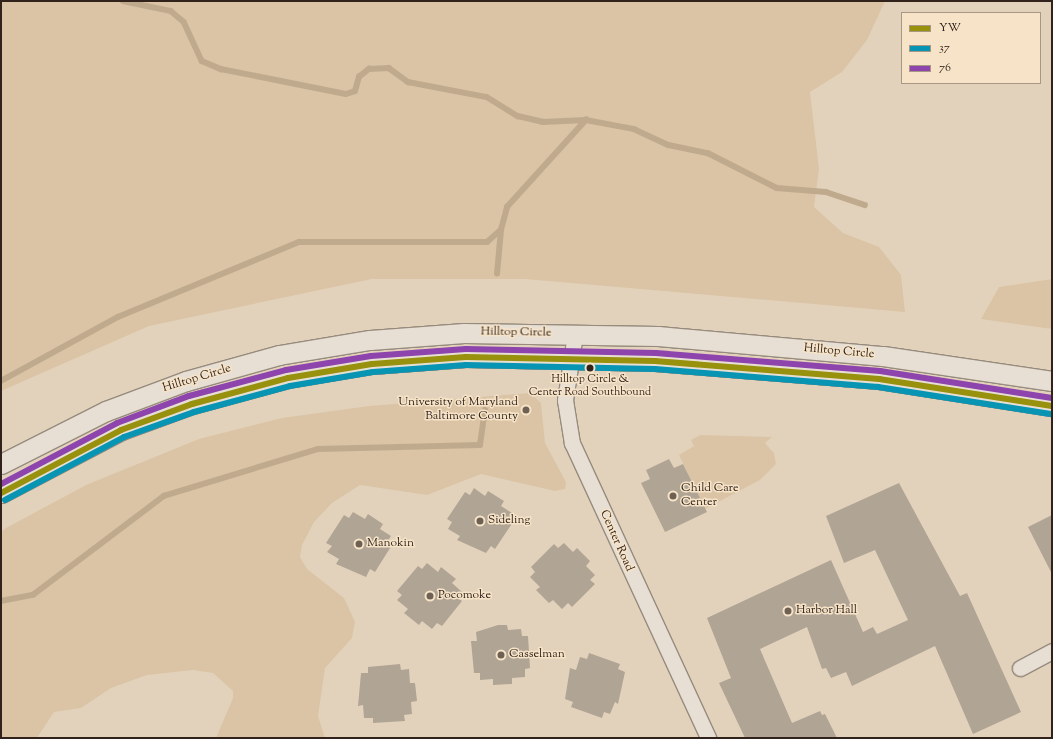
<!DOCTYPE html>
<style>
body{margin:0}
#map{position:relative;width:1053px;height:739px;overflow:hidden;background:#e3d2bb;font-family:"Sorts Mill Goudy",serif}
div>[style]{position:absolute}
[style*='--x']{left:calc(var(--x)*1px);top:calc(var(--y)*1px);width:calc(var(--w)*1px);rotate:calc(var(--a)*1deg)}
.green>*{inset:0;background:#dac4a5}
.stream>*{height:5.5px;margin:-2.75px;padding:0 2.75px;transform-origin:2.75px;border-radius:2.75px;background:#c0aa8e}
.building>*{inset:0;background:#b0a495}
.roads{filter:drop-shadow(1px 0 #968b7d) drop-shadow(-1px 0 #968b7d) drop-shadow(0 1px #968b7d) drop-shadow(0 -1px #968b7d)}
.minor>*{height:15px;margin:-7.5px;padding:0 7.5px;transform-origin:7.5px;border-radius:7.5px;background:#e7dfd3}
.tertiary>*{height:19px;margin:-9.5px;padding:0 9.5px;transform-origin:9.5px;border-radius:9.5px;background:#e7dfd3}
.bus-1>*{height:6px;margin:-3px;padding:0 3px;transform-origin:3px;border-radius:3px;background:#98910e}
.bus-2>*{height:6px;margin:-3px;padding:0 3px;transform-origin:3px;border-radius:3px;background:#0795b3}
.bus-3>*{height:6px;margin:-3px;padding:0 3px;transform-origin:3px;border-radius:3px;background:#8e44ad}
.dots>*{width:11px;height:11px;translate:-50% -50%;box-sizing:border-box;border:2px solid #f7e4c8;border-radius:50%}
span{translate:-50% -50%;white-space:nowrap;text-align:center;line-height:1.15;-webkit-text-stroke:3px #f7e4c8;paint-order:stroke}
.bus-label{font-size:11px;color:#31231c}
.street-label{font-size:12px;color:#31231c}
.poi-label{font-size:12px;color:#31231c}
.right{translate:-100% -50%;text-align:right}
.left{translate:0 -50%;text-align:left}
.frame{position:absolute;inset:0;border:2px solid #31231c;pointer-events:none}
.legend{position:absolute;left:901px;top:12px;width:140px;height:72px;box-sizing:border-box;background:#f7e4c8;border:1px solid #a89783;margin:0;padding:5px 7px;list-style:none;font-size:12px;color:#31231c}
.legend li{display:flex;align-items:center;gap:8px;height:20px}
.legend b{width:20px;border:1px solid #a89783}
</style>
<div id="map">
<div class="green">
<i style="clip-path:polygon(1px 1px,885px 1px,867px 40px,842px 72px,810px 92px,819px 169px,814px 207px,843px 233px,879px 247px,901px 275px,905px 312px,525px 279px,372px 279px,149px 326px,1px 391px)"></i>
<i style="clip-path:polygon(1052px 279px,1052px 329px,981px 319px,999px 287px)"></i>
<i style="clip-path:polygon(530px 393px,541px 403px,545px 443px,566px 482px,565px 489px,555px 491px,481px 474px,427px 495px,360px 485px,332px 503px,314px 522px,302px 545px,300px 557px,307px 569px,344px 598px,355px 622px,352px 638px,325px 668px,318px 716px,325px 738px,216px 738px,233px 698px,233px 691px,213px 673px,193px 670px,147px 675px,111px 688px,81px 708px,54px 712px,37px 738px,1px 738px,1px 532px,6px 528px,86px 485px,199px 439px,282px 418px,369px 406px)"></i>
<i style="clip-path:polygon(700px 435px,772px 437px,765px 443px,774px 453px,776px 464px,760px 480px,705px 509px,679px 455px,694px 446px,691px 440px)"></i>
</div>
<div class="stream">
<i style="--x:123;--y:1;--w:49;--a:11.8"></i>
<i style="--x:171;--y:11;--w:17;--a:40"></i>
<i style="--x:184;--y:22;--w:43;--a:65.2"></i>
<i style="--x:202;--y:61;--w:21;--a:23"></i>
<i style="--x:221;--y:69;--w:127;--a:11.3"></i>
<i style="--x:346;--y:94;--w:9;--a:-18"></i>
<i style="--x:355;--y:91;--w:15;--a:-74"></i>
<i style="--x:359;--y:77;--w:13;--a:-39"></i>
<i style="--x:369;--y:69;--w:20;--a:-3"></i>
<i style="--x:389;--y:68;--w:24;--a:36"></i>
<i style="--x:408;--y:82;--w:80;--a:10.8"></i>
<i style="--x:487;--y:97;--w:36;--a:32"></i>
<i style="--x:518;--y:116;--w:26;--a:13"></i>
<i style="--x:543;--y:122;--w:43;--a:-2.7"></i>
<i style="--x:586;--y:120;--w:49;--a:10.6"></i>
<i style="--x:634;--y:129;--w:38;--a:25"></i>
<i style="--x:669;--y:145;--w:40;--a:12"></i>
<i style="--x:708;--y:153;--w:77;--a:26.9"></i>
<i style="--x:777;--y:188;--w:49;--a:4.7"></i>
<i style="--x:826;--y:192;--w:41;--a:18.4"></i>
<i style="--x:497;--y:274;--w:44;--a:-84.8"></i>
<i style="--x:1;--y:381;--w:133;--a:-28.7"></i>
<i style="--x:118;--y:317;--w:196;--a:-22.5"></i>
<i style="--x:299;--y:242;--w:188;--a:0"></i>
<i style="--x:487;--y:242;--w:18;--a:-41"></i>
<i style="--x:501;--y:230;--w:24;--a:-75"></i>
<i style="--x:507;--y:207;--w:118;--a:-47.8"></i>
<i style="--x:1;--y:601;--w:33;--a:-11"></i>
<i style="--x:33;--y:595;--w:164;--a:-37.1"></i>
<i style="--x:164;--y:496;--w:161;--a:-17"></i>
<i style="--x:318;--y:449;--w:162;--a:-1.4"></i>
<i style="--x:480;--y:445;--w:35;--a:-82"></i>
</div>
<div class="building">
<i style="clip-path:polygon(669px 459px,674px 468px,683px 464px,707px 512px,665px 532px,641px 483px,650px 479px,646px 470px)"></i>
<i style="clip-path:polygon(899px 483px,960px 596px,967px 593px,1021px 712px,973px 734px,935px 646px,852px 686px,846px 672px,831px 678px,826px 668px,822px 669px,807px 627px,760px 649px,792px 723px,820px 711px,822px 715px,825px 714px,837px 738px,745px 738px,719px 683px,731px 678px,707px 618px,831px 560px,863px 632px,873px 627px,877px 634px,908px 620px,875px 550px,844px 563px,826px 516px)"></i>
<i style="clip-path:polygon(474px 488px,485px 496px,488px 491px,504px 501px,501px 506px,512px 513px,508px 519px,513px 522px,495px 549px,491px 546px,486px 553px,457px 540px,460px 536px,448px 529px,452px 522px,447px 519px,465px 492px,470px 495px)"></i>
<i style="clip-path:polygon(353px 512px,365px 519px,368px 514px,383px 524px,380px 529px,391px 536px,387px 542px,392px 545px,375px 572px,370px 569px,366px 577px,336px 564px,339px 559px,327px 552px,332px 546px,326px 543px,344px 515px,349px 518px)"></i>
<i style="clip-path:polygon(1052px 515px,1052px 574px,1028px 527px)"></i>
<i style="clip-path:polygon(564px 543px,573px 552px,577px 548px,590px 561px,586px 566px,595px 575px,590px 580px,595px 584px,572px 607px,568px 603px,562px 609px,553px 600px,549px 603px,536px 590px,540px 587px,530px 577px,535px 572px,531px 567px,554px 544px,558px 548px)"></i>
<i style="clip-path:polygon(427px 563px,438px 572px,441px 567px,456px 579px,452px 583px,462px 592px,457px 597px,462px 601px,442px 626px,437px 623px,432px 629px,422px 621px,419px 625px,404px 613px,408px 609px,397px 600px,402px 595px,397px 591px,418px 566px,422px 569px)"></i>
<i style="clip-path:polygon(498px 625px,507px 625px,508px 630px,521px 629px,522px 636px,528px 636px,530px 668px,525px 669px,525px 677px,512px 678px,512px 684px,493px 685px,493px 679px,480px 680px,480px 673px,474px 673px,471px 641px,477px 641px,476px 632px)"></i>
<i style="clip-path:polygon(589px 653px,620px 664px,618px 669px,625px 672px,618px 704px,615px 702px,610px 714px,604px 712px,602px 718px,571px 707px,573px 702px,565px 699px,570px 668px,576px 670px,580px 657px,587px 659px)"></i>
<i style="clip-path:polygon(400px 664px,401px 670px,409px 669px,410px 683px,415px 683px,417px 701px,411px 702px,412px 714px,404px 715px,405px 721px,373px 723px,373px 718px,364px 718px,363px 705px,358px 706px,361px 673px,368px 673px,368px 667px)"></i>
</div>
<div class="roads">
<div class="minor">
<i style="--x:575;--y:334;--w:67;--a:98.6"></i>
<i style="--x:565;--y:400;--w:44;--a:80.8"></i>
<i style="--x:572;--y:443;--w:325;--a:65.2"></i>
<i style="--x:1020;--y:668;--w:36;--a:-28"></i>
</div>
<div class="tertiary">
<i style="--x:1;--y:464;--w:118;--a:-26.8"></i>
<i style="--x:106;--y:411;--w:85;--a:-20.6"></i>
<i style="--x:186;--y:381;--w:97;--a:-15.6"></i>
<i style="--x:279;--y:355;--w:92;--a:-9.4"></i>
<i style="--x:370;--y:340;--w:94;--a:-4.3"></i>
<i style="--x:464;--y:333;--w:194;--a:0.9"></i>
<i style="--x:658;--y:336;--w:226;--a:5.1"></i>
<i style="--x:883;--y:356;--w:171;--a:8.4"></i>
<i style="--x:1;--y:493;--w:136;--a:-27.7"></i>
<i style="--x:121;--y:430;--w:76;--a:-20.1"></i>
<i style="--x:192;--y:404;--w:99;--a:-15.2"></i>
<i style="--x:288;--y:378;--w:85;--a:-9.5"></i>
<i style="--x:372;--y:364;--w:94;--a:-4.3"></i>
<i style="--x:466;--y:357;--w:189;--a:1.2"></i>
<i style="--x:655;--y:361;--w:225;--a:4.6"></i>
<i style="--x:879;--y:379;--w:175;--a:8.9"></i>
</div>
</div>
<div class="bus-1">
<i style="--x:1;--y:493;--w:136;--a:-27.7"></i>
<i style="--x:121;--y:430;--w:76;--a:-20.1"></i>
<i style="--x:192;--y:404;--w:99;--a:-15.2"></i>
<i style="--x:288;--y:378;--w:85;--a:-9.5"></i>
<i style="--x:372;--y:364;--w:94;--a:-4.3"></i>
<i style="--x:466;--y:357;--w:189;--a:1.2"></i>
<i style="--x:655;--y:361;--w:225;--a:4.6"></i>
<i style="--x:879;--y:379;--w:175;--a:8.9"></i>
</div>
<div class="bus-2">
<i style="--x:5;--y:500;--w:135;--a:-27.9"></i>
<i style="--x:124;--y:437;--w:74;--a:-19.7"></i>
<i style="--x:194;--y:412;--w:99;--a:-15.2"></i>
<i style="--x:290;--y:386;--w:84;--a:-9.6"></i>
<i style="--x:373;--y:372;--w:93;--a:-4.3"></i>
<i style="--x:466;--y:365;--w:189;--a:1.2"></i>
<i style="--x:655;--y:369;--w:224;--a:4.6"></i>
<i style="--x:878;--y:387;--w:175;--a:8.9"></i>
</div>
<div class="bus-3">
<i style="--x:1;--y:484;--w:131;--a:-27.7"></i>
<i style="--x:117;--y:423;--w:77;--a:-20.6"></i>
<i style="--x:189;--y:396;--w:100;--a:-15"></i>
<i style="--x:286;--y:370;--w:86;--a:-9.4"></i>
<i style="--x:371;--y:356;--w:95;--a:-4.2"></i>
<i style="--x:466;--y:349;--w:190;--a:1.2"></i>
<i style="--x:656;--y:353;--w:225;--a:4.6"></i>
<i style="--x:880;--y:371;--w:174;--a:8.9"></i>
</div>
<div class="dots">
<i style="left:590px;top:368px;background:#31231c"></i>
<i style="left:526px;top:410px;background:#6f6054"></i>
<i style="left:673px;top:496px;background:#6f6054"></i>
<i style="left:480px;top:521px;background:#6f6054"></i>
<i style="left:359px;top:544px;background:#6f6054"></i>
<i style="left:430px;top:596px;background:#6f6054"></i>
<i style="left:788px;top:611px;background:#6f6054"></i>
<i style="left:501px;top:655px;background:#6f6054"></i>
</div>
<div class="bus-label">
<span style="left:590px;top:386px">Hilltop Circle &amp;<br>Center Road Southbound</span>
</div>
<div class="street-label">
<span style="left:516px;top:333px;rotate:1deg">Hilltop Circle</span>
<span style="left:839px;top:352px;rotate:5deg">Hilltop Circle</span>
<span style="left:197px;top:379px;rotate:-17deg">Hilltop Circle</span>
<span style="left:616px;top:541px;rotate:66deg">Center Road</span>
</div>
<div class="poi-label">
<span class="right" style="left:518px;top:410px">University of Maryland<br>Baltimore County</span>
<span class="left" style="left:681px;top:496px">Child Care<br>Center</span>
<span class="left" style="left:488px;top:521px">Sideling</span>
<span class="left" style="left:367px;top:544px">Manokin</span>
<span class="left" style="left:438px;top:596px">Pocomoke</span>
<span class="left" style="left:796px;top:611px">Harbor Hall</span>
<span class="left" style="left:509px;top:655px">Casselman</span>
</div>
<div class="frame"></div>
<ul class="legend">
<li><b style="height:5px;background:#98910e"></b>YW</li>
<li><b style="height:5px;background:#0795b3"></b>37</li>
<li><b style="height:5px;background:#8e44ad"></b>76</li>
</ul>
</div>
